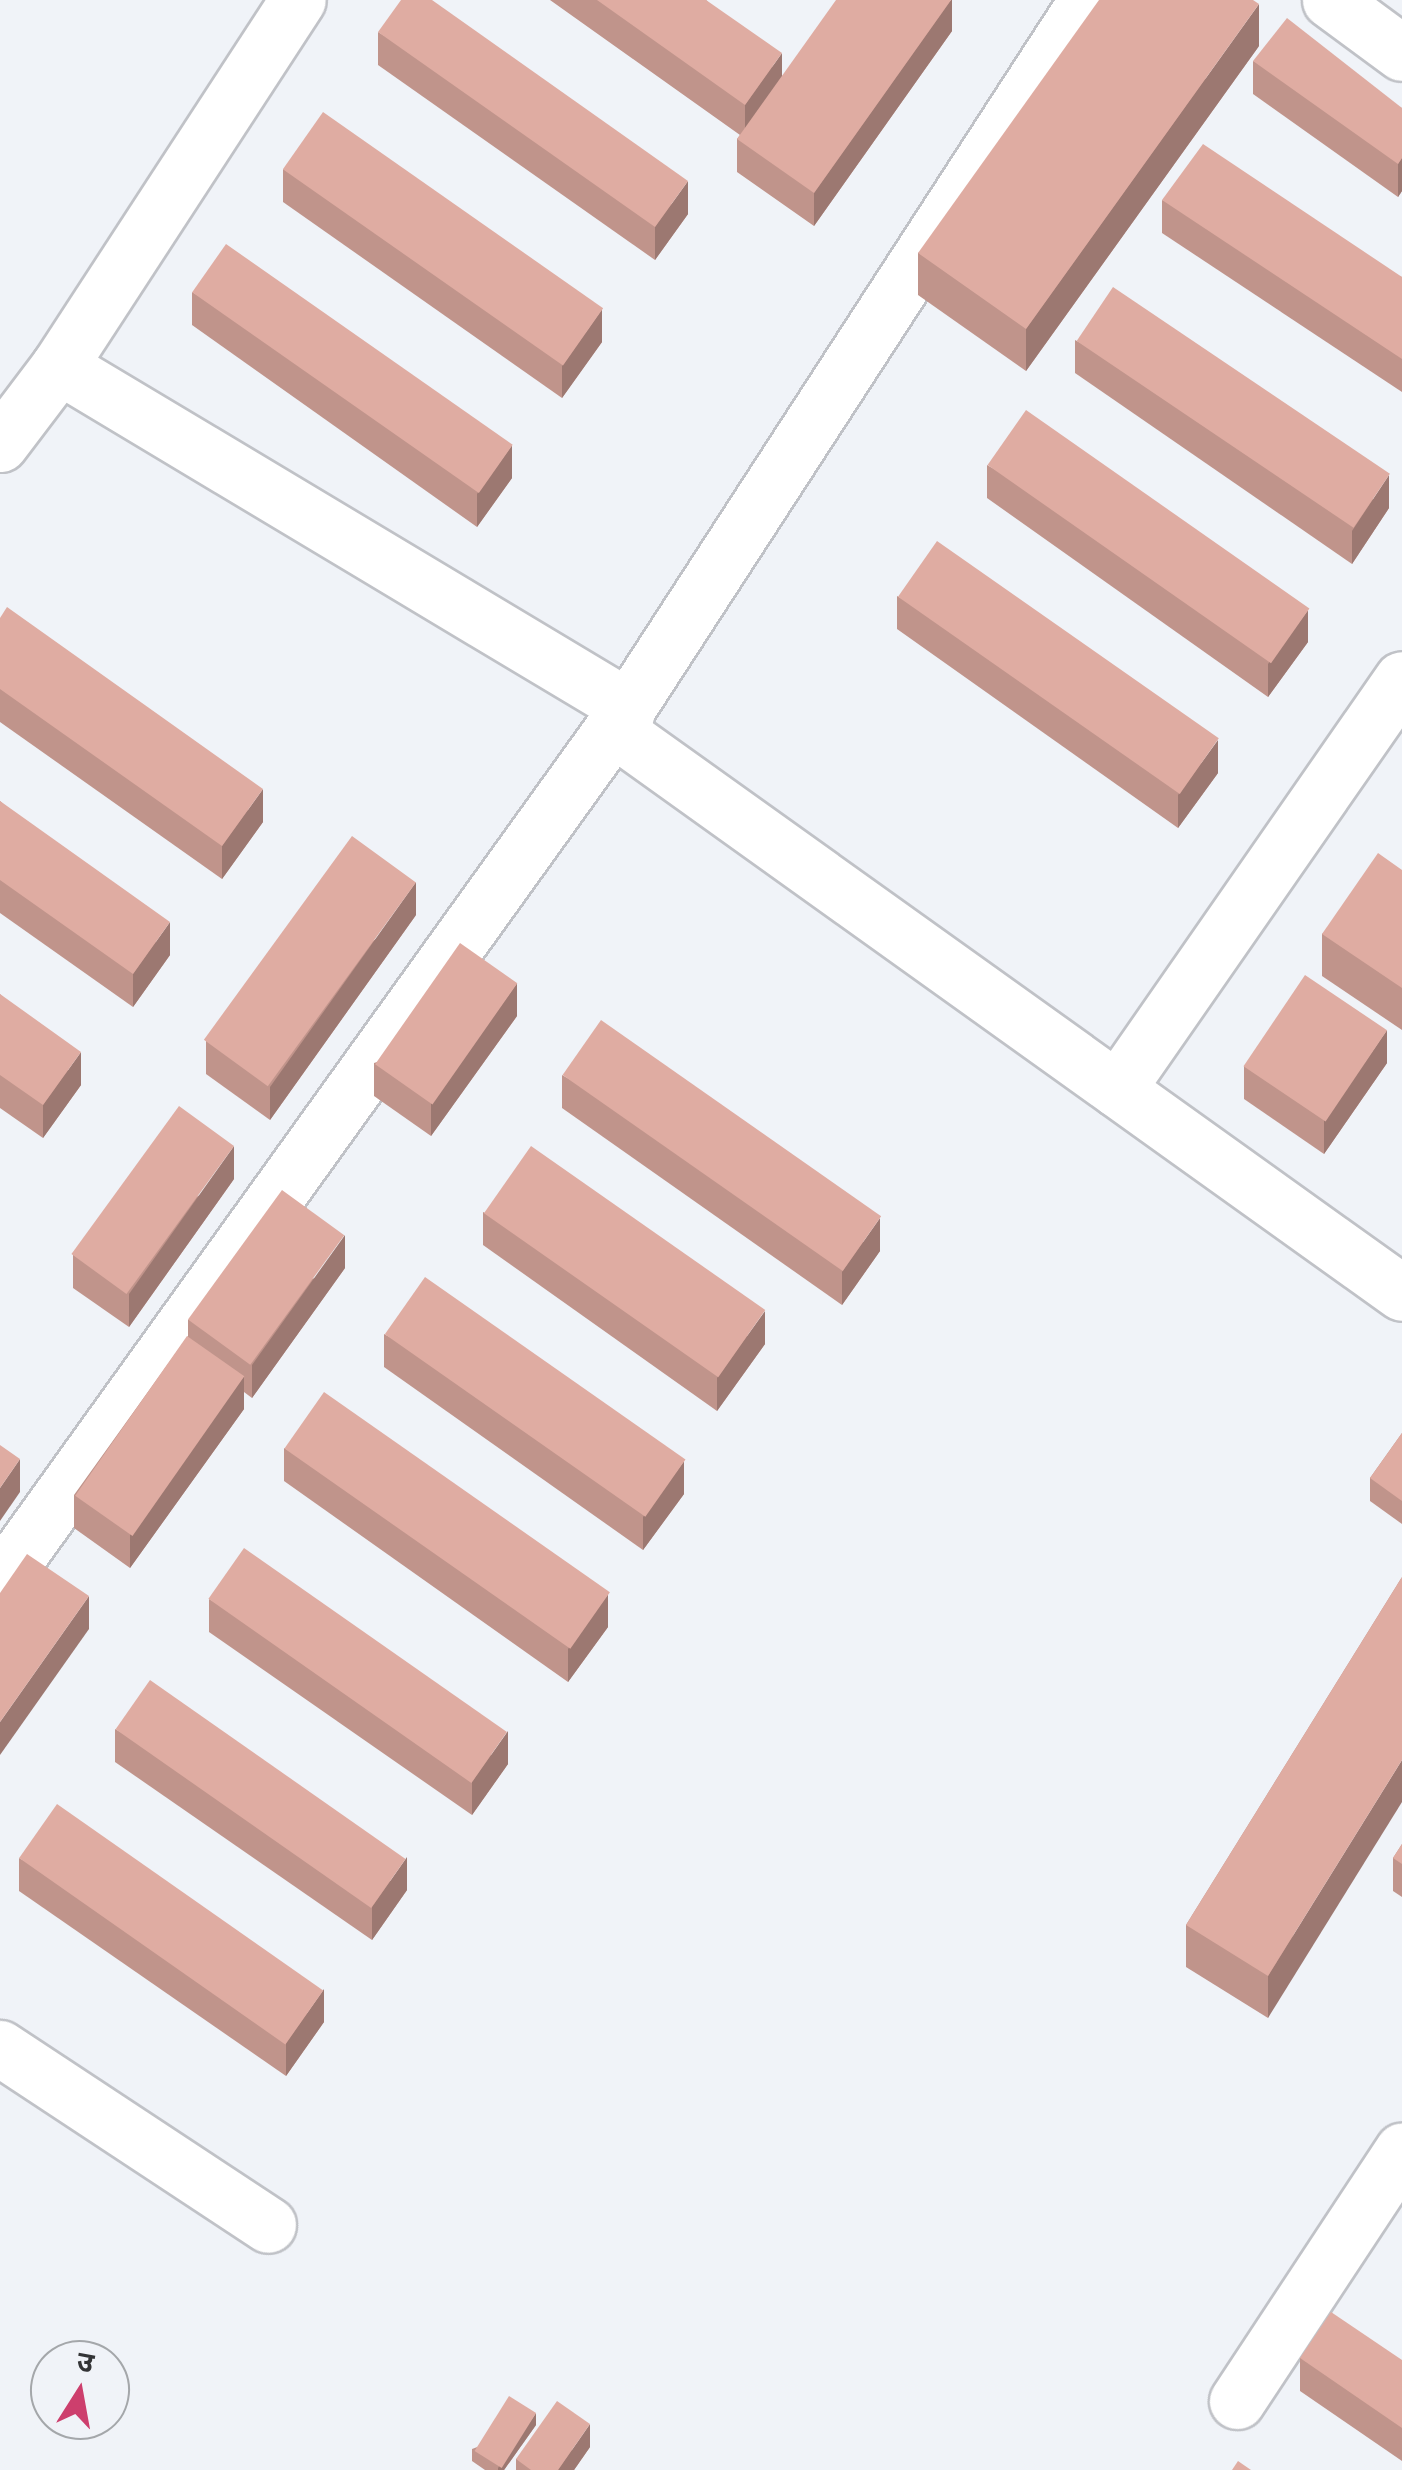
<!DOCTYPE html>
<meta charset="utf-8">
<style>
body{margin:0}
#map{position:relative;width:1402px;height:2470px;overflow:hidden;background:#f0f3f8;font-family:"Roboto Condensed","Noto Sans Devanagari",sans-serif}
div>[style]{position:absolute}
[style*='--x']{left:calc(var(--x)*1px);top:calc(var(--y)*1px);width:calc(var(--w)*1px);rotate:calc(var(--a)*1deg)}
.roads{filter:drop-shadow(2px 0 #c0c2c7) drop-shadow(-2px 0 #c0c2c7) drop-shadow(0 2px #c0c2c7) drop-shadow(0 -2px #c0c2c7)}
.minor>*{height:55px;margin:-27.5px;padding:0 27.5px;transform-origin:27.5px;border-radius:27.5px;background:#fff}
.wall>*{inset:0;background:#c0948b}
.shaded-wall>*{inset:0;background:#9c7871}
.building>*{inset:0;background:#dfaca2;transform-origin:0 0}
span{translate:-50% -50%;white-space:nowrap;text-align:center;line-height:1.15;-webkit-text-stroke:9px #f0f3f8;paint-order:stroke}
.north{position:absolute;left:30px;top:2340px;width:100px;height:100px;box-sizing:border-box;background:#f0f3f8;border:2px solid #a4a7aa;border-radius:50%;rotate:11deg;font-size:28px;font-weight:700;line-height:40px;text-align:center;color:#333436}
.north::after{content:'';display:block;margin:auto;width:35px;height:45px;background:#cd3f6d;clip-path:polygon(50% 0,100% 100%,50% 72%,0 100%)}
</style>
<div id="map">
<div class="roads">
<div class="minor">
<i style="--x:1330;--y:0;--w:89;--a:36.4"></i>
<i style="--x:59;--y:366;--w:663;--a:30.93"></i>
<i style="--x:628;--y:707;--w:28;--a:105"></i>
<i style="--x:621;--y:734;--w:960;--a:35.59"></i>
<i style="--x:0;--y:444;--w:98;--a:-52.9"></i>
<i style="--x:59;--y:366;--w:437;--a:-56.9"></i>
<i style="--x:1117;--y:1089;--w:499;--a:-55.2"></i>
<i style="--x:0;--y:1581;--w:1076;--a:-54.3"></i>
<i style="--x:628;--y:707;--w:843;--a:-57.01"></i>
<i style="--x:0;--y:2048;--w:321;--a:33.4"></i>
<i style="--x:1237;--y:2401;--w:300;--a:-56.6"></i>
</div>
</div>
<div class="wall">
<i style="clip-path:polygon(550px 0,706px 0,782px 76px,952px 0,952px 31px,814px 226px,737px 172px,737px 139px,740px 135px)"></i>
<i style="clip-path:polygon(378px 32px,688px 214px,655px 260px,378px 65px)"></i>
<i style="clip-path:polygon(1259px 46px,1026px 371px,918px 295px,918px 253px)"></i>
<i style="clip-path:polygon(1253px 61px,1402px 108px,1402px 191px,1398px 197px,1253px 94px)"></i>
<i style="clip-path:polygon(283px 169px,602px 342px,562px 398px,283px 202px)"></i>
<i style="clip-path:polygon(1162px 200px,1402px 277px,1402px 392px,1162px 233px)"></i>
<i style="clip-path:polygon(192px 292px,512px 478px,477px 527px,192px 325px)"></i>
<i style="clip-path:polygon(1075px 340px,1389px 508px,1352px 564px,1075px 373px)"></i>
<i style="clip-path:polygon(987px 465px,1308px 642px,1268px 697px,987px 498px)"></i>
<i style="clip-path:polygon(897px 596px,1218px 773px,1178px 828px,897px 629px)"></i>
<i style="clip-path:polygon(0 618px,263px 822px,222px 879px,0 722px)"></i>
<i style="clip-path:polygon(0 801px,170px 955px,133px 1007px,0 913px)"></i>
<i style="clip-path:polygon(1402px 870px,1402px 1030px,1322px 976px,1322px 934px)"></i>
<i style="clip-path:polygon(416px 915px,270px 1120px,206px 1074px,206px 1041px)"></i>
<i style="clip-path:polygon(0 994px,81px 1085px,43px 1138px,0 1108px)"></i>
<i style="clip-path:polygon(517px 1016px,431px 1136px,374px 1096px,374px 1063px)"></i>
<i style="clip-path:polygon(1387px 1063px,1324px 1154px,1244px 1099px,1244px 1066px)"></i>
<i style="clip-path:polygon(562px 1075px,880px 1251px,842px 1305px,562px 1108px)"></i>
<i style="clip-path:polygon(234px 1179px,129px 1327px,73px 1288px,73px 1255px)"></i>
<i style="clip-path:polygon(483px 1212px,765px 1344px,717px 1411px,483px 1245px)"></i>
<i style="clip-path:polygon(345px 1268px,252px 1398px,244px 1392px,244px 1409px,130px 1568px,74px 1528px,74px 1495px,188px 1336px,188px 1320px)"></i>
<i style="clip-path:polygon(384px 1334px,684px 1494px,643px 1550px,384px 1367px)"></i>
<i style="clip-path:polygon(1402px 1433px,1402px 1524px,1370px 1501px,1370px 1478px)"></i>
<i style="clip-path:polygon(284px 1448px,608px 1627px,568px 1682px,284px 1481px)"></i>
<i style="clip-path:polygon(1402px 1577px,1268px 2018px,1186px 1967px,1186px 1925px)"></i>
<i style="clip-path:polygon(209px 1599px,508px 1764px,472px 1815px,209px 1632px)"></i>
<i style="clip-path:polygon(115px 1729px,407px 1890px,372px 1940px,115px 1762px)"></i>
<i style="clip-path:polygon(1402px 1844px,1402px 1897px,1393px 1891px,1393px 1858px)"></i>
<i style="clip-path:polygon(19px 1858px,324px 2022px,286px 2076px,19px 1891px)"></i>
<i style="clip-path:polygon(1300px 2358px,1402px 2360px,1402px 2461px,1300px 2391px)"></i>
<i style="clip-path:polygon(536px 2425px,504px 2470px,485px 2470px,472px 2461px,472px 2449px)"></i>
<i style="clip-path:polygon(590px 2447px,574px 2470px,516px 2470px,516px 2459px)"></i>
</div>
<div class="shaded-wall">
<i style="clip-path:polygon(951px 0,952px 0,952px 31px,814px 226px,814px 193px)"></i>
<i style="clip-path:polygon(1259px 4px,1259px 46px,1026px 371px,1026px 329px)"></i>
<i style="clip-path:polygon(782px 53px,782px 86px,745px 138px,745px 105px)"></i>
<i style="clip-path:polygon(1402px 158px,1402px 191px,1398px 197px,1398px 164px)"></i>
<i style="clip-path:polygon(688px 181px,688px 214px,655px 260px,655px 227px)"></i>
<i style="clip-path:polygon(602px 309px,602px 342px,562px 398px,562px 366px)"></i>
<i style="clip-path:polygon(512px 445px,512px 478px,477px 527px,477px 494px)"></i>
<i style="clip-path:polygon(1389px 475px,1389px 508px,1352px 564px,1352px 531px)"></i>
<i style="clip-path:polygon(1308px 610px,1308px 642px,1268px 697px,1268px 664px)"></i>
<i style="clip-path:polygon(1218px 740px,1218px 773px,1178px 828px,1178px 795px)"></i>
<i style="clip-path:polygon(263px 789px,263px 822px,222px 879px,222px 846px)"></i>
<i style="clip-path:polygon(416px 882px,416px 915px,270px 1120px,270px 1087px)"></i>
<i style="clip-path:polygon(170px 922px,170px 955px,133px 1007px,133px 974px)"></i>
<i style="clip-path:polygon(517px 983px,517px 1016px,431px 1136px,431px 1103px)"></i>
<i style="clip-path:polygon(1387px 1030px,1387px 1063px,1324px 1154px,1324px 1121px)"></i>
<i style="clip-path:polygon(81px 1052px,81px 1085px,43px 1138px,43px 1105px)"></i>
<i style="clip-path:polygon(234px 1146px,234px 1179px,129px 1327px,129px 1294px)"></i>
<i style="clip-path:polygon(880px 1218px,880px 1251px,842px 1305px,842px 1272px)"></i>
<i style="clip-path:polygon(345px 1235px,345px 1268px,252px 1398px,252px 1365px)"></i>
<i style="clip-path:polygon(765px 1311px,765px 1344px,717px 1411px,717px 1378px)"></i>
<i style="clip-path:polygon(244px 1376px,244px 1409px,130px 1568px,130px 1535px)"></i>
<i style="clip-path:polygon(20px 1459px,20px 1492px,0 1521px,0 1488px)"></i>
<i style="clip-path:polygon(684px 1461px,684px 1494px,643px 1550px,643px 1517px)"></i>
<i style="clip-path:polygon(608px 1594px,608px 1627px,568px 1682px,568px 1649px)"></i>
<i style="clip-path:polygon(89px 1596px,89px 1629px,0 1755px,0 1722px)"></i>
<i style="clip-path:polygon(508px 1731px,508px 1764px,472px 1815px,472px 1782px)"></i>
<i style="clip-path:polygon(1402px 1760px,1402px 1802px,1268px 2018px,1268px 1976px)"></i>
<i style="clip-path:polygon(407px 1857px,407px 1890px,372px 1940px,372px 1907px)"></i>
<i style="clip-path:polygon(324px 1989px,324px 2022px,286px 2076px,286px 2043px)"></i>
<i style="clip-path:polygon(536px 2413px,536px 2425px,504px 2470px,498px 2470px,498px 2468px)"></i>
<i style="clip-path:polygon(590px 2424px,590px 2447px,574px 2470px,558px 2470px)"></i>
</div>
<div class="building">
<i style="clip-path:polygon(401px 0,432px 0,688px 181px,655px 227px,378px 32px)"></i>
<i style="clip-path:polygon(597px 0,706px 0,782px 53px,745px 105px)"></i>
<i style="clip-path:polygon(836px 0,951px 0,814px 193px,737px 139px)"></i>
<i style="clip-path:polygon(1099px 0,1253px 0,1259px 4px,1026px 329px,918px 253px)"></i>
<i style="clip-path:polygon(1287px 18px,1402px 108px,1402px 158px,1398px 164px,1253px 61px)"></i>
<i style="left:323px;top:112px;width:342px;height:70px;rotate:35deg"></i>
<i style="clip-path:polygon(1203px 144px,1402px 277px,1402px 359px,1162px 200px)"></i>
<i style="left:226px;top:244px;width:350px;height:59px;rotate:35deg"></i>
<i style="left:1113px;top:287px;width:334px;height:65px;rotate:34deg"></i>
<i style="left:1026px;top:410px;width:346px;height:67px;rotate:35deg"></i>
<i style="left:937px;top:541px;width:344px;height:68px;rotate:35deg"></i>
<i style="clip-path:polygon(7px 607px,263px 789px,222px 846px,0 689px,0 618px)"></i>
<i style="clip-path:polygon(0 801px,170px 922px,133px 974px,0 880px)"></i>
<i style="left:352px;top:836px;width:79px;height:252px;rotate:36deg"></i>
<i style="clip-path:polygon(1378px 853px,1402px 870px,1402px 988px,1322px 934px)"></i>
<i style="left:460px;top:943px;width:70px;height:148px;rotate:35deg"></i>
<i style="left:1305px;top:975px;width:99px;height:110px;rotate:34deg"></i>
<i style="clip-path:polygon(0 994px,81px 1052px,43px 1105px,0 1075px)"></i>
<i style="left:601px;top:1020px;width:342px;height:67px;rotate:35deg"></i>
<i style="left:179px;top:1106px;width:68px;height:183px;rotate:36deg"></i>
<i style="left:531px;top:1146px;width:286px;height:82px;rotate:35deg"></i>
<i style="left:282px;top:1190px;width:77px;height:160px;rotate:36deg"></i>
<i style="left:425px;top:1277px;width:318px;height:70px;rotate:35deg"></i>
<i style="left:187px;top:1336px;width:70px;height:195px;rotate:35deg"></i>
<i style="left:324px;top:1392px;width:349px;height:69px;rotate:35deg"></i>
<i style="clip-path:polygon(1402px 1433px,1402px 1501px,1370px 1478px)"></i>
<i style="clip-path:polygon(0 1445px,20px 1459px,0 1488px)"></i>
<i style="left:244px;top:1548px;width:321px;height:62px;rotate:35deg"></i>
<i style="clip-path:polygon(27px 1554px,89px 1596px,0 1722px,0 1593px)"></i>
<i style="clip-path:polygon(1402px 1577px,1402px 1760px,1268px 1976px,1186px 1925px)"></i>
<i style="left:150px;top:1680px;width:312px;height:60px;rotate:35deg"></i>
<i style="left:57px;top:1804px;width:325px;height:66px;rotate:35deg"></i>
<i style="clip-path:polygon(1402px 1844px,1402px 1864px,1393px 1858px)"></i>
<i style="clip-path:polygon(1331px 2312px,1402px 2360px,1402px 2428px,1300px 2358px)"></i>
<i style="left:509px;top:2396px;width:32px;height:65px;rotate:32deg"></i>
<i style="clip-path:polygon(557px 2401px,590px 2424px,558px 2470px,531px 2470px,516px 2459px)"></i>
<i style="clip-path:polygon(1238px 2461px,1251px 2470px,1232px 2470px)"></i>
</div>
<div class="north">उ</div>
</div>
